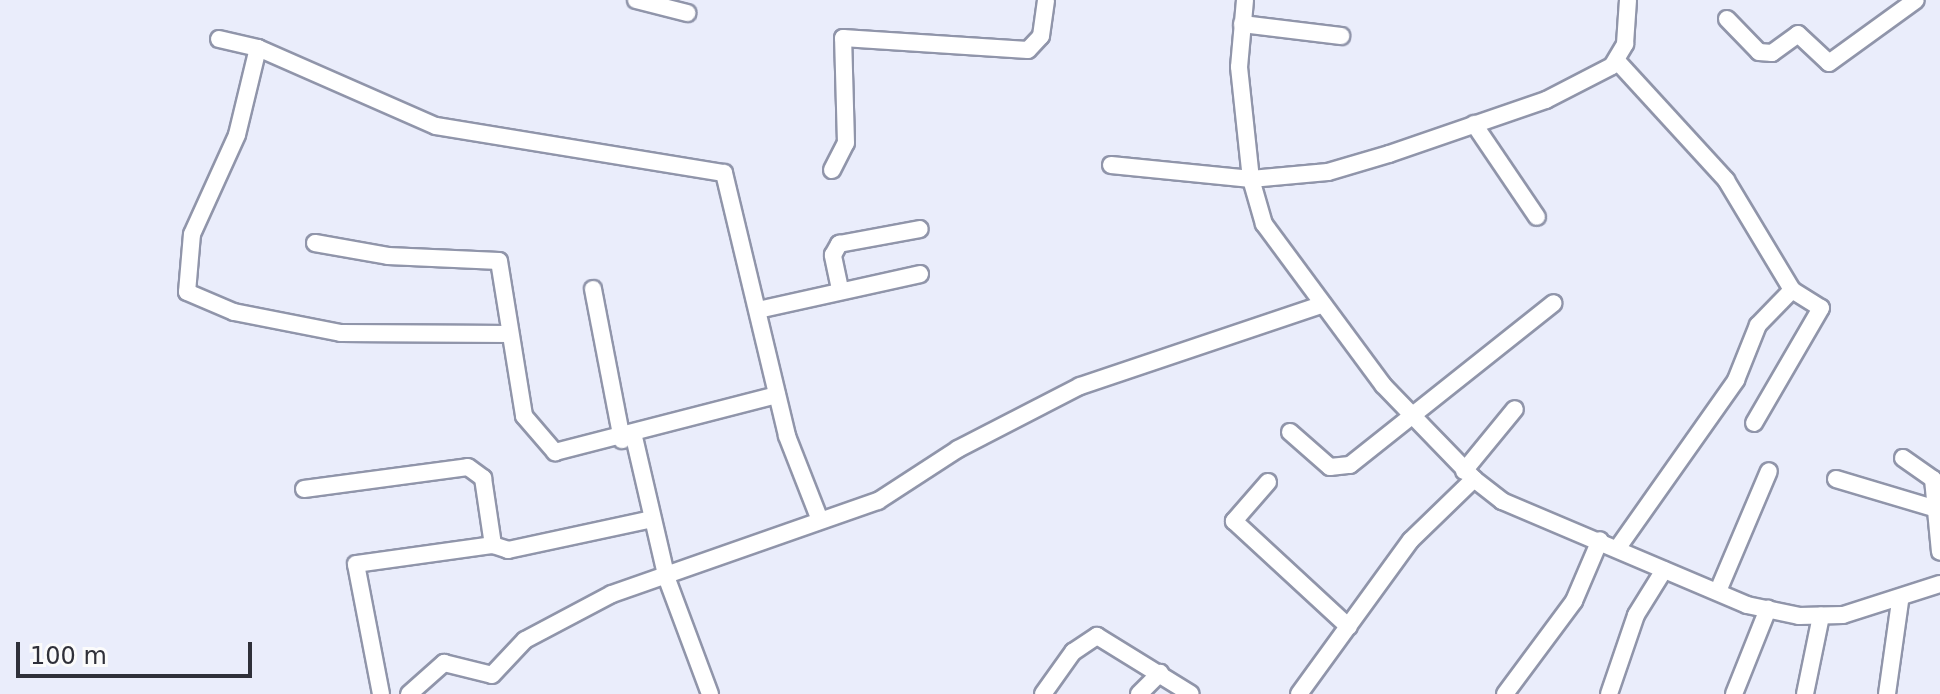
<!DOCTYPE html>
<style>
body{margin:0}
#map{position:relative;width:1940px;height:694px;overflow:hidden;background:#eaedfb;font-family:"DejaVu Sans",sans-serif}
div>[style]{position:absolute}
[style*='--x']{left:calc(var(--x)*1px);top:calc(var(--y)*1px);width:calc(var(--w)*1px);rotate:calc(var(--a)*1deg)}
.roads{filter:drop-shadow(2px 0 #9095aa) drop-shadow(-2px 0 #9095aa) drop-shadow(0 2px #9095aa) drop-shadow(0 -2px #9095aa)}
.street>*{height:16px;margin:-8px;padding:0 8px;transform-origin:8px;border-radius:8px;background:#fff}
span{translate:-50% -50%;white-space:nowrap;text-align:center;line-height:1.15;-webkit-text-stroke:8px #fbfbfb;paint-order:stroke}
.scale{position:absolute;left:16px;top:642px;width:236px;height:36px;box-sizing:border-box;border:4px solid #2f3039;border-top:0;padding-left:10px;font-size:24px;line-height:28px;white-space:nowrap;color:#2f3039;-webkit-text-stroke:6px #fbfbfb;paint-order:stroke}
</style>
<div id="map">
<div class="roads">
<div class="street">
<i style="--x:636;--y:0;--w:53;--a:14.3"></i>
<i style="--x:1245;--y:0;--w:67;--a:95.1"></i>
<i style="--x:1239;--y:67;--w:113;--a:83.9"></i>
<i style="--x:1251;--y:179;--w:47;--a:73.9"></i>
<i style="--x:1264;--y:224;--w:200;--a:53.5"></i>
<i style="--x:1383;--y:385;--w:131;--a:45.9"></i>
<i style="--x:1474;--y:479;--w:36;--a:38"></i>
<i style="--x:1502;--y:501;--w:266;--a:23"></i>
<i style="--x:1747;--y:605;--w:53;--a:11.9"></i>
<i style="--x:1799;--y:616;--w:44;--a:-1.3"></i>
<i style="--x:1843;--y:615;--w:102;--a:-17.7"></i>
<i style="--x:1727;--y:19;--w:46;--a:45.9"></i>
<i style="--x:1759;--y:52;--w:13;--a:4"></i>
<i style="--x:1772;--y:53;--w:32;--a:-36"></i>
<i style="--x:1798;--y:34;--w:42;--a:43.1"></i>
<i style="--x:1829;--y:63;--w:107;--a:-35.9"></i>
<i style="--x:1242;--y:24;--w:100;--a:6.9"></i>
<i style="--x:219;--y:39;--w:40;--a:13"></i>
<i style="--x:258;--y:48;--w:194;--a:23.7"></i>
<i style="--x:436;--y:126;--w:292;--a:9.3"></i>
<i style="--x:724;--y:173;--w:270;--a:76.5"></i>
<i style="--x:787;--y:436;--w:90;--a:68.6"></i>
<i style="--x:258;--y:48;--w:89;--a:103.6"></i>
<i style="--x:237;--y:135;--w:109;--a:114.4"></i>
<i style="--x:192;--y:234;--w:58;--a:94.9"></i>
<i style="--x:187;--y:292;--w:51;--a:23.1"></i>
<i style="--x:234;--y:312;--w:109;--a:11.1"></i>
<i style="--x:341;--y:333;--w:169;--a:0.3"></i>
<i style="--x:1618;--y:62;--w:160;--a:47.5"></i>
<i style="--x:1726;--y:180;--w:128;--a:59"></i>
<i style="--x:1792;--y:290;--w:34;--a:32"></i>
<i style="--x:1821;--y:308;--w:133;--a:120.2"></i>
<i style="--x:1474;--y:124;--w:112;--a:55.9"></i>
<i style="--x:1111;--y:165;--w:141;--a:5.7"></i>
<i style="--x:1251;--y:179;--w:77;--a:-5.2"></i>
<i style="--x:1328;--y:172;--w:64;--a:-16.4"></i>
<i style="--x:1389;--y:154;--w:166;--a:-19"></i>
<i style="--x:1546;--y:100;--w:74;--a:-27.3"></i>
<i style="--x:1612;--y:66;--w:26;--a:-59"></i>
<i style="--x:1625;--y:44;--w:44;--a:-86.1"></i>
<i style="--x:832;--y:170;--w:30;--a:-63"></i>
<i style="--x:846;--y:143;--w:105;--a:-91.6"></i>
<i style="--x:843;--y:38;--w:185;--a:3.7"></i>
<i style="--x:1028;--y:50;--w:19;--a:-47"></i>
<i style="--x:1041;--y:36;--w:36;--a:-82"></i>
<i style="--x:315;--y:243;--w:74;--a:10.1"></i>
<i style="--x:388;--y:256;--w:111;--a:2.6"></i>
<i style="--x:499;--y:261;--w:157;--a:80.8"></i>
<i style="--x:524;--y:416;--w:48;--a:49.3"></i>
<i style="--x:555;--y:452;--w:229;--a:-14.4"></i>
<i style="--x:593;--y:289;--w:154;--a:79.1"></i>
<i style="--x:840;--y:289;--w:35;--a:-102"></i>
<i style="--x:833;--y:255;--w:13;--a:-61"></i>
<i style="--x:839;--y:244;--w:82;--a:-10.5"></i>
<i style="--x:758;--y:310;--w:166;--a:-12.5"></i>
<i style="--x:1290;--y:432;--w:53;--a:41.2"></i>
<i style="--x:1330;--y:467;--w:20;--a:-6"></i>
<i style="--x:1350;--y:465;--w:260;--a:-38.5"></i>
<i style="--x:634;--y:437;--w:146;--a:76.9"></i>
<i style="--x:667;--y:579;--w:123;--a:69.5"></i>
<i style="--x:1903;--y:458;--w:37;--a:35"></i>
<i style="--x:1933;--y:479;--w:73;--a:84.5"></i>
<i style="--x:1464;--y:471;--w:80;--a:-50.6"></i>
<i style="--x:1836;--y:479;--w:101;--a:16.6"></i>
<i style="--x:1268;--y:482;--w:52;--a:131.1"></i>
<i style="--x:1234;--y:521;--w:156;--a:42.7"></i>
<i style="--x:304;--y:489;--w:165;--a:-7.6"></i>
<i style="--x:468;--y:467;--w:19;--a:36"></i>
<i style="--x:483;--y:478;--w:68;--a:81.5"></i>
<i style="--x:493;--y:545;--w:16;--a:18"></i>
<i style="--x:508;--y:550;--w:147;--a:-12.1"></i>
<i style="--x:1617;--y:549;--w:207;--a:-54.8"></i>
<i style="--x:1736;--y:380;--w:59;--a:-68.2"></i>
<i style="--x:1758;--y:325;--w:49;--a:-45.8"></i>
<i style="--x:1718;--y:591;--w:130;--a:-67"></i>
<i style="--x:381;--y:694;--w:132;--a:-100.9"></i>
<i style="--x:356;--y:564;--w:138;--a:-7.9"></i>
<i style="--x:409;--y:694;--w:47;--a:-41.5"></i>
<i style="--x:444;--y:663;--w:49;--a:14"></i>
<i style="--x:492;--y:675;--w:48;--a:-46.7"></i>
<i style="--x:525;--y:640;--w:98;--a:-27.9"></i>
<i style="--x:612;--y:594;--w:282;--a:-19.3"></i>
<i style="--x:878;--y:501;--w:95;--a:-33"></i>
<i style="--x:958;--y:449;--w:137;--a:-27.3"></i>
<i style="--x:1080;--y:386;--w:256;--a:-18.6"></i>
<i style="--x:1043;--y:694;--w:52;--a:-54.5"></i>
<i style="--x:1073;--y:652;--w:29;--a:-34"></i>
<i style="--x:1097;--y:636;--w:110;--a:31.7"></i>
<i style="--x:1139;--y:694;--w:30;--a:-45"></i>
<i style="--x:1299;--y:694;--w:190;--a:-54"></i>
<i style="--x:1411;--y:540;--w:88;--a:-44.1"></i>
<i style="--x:1505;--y:694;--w:116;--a:-53.4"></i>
<i style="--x:1574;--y:601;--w:66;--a:-66.9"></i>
<i style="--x:1609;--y:694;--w:83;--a:-71.1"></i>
<i style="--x:1636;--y:615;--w:53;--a:-58.1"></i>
<i style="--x:1734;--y:694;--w:92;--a:-68.2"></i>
<i style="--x:1805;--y:694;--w:80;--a:-78.4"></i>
<i style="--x:1887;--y:694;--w:94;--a:-82"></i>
</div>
</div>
<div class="scale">100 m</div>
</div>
